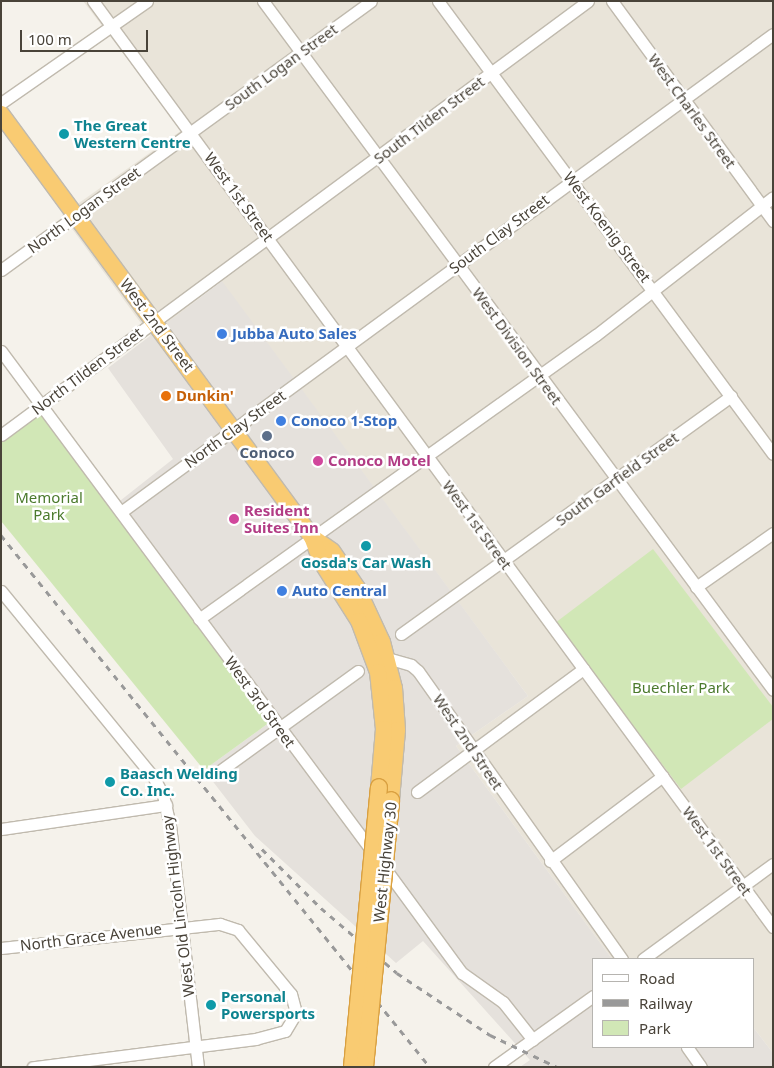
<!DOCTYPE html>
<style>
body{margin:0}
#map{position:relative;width:774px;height:1068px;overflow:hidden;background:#f5f2eb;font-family:"Noto Sans",sans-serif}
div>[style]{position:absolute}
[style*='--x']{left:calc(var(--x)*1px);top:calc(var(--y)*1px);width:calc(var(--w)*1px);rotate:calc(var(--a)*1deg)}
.residential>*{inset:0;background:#e9e4d9}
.industrial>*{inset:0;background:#e5e1dc}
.green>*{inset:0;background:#d1e7b6}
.roads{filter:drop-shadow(1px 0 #c0baae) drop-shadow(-1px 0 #c0baae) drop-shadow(0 1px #c0baae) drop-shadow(0 -1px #c0baae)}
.minor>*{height:11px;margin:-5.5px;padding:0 5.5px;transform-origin:5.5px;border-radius:5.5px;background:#fff}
.highway>*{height:16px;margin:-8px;padding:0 8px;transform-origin:8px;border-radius:8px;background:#f9cb72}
.rail>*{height:2.5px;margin-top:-1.25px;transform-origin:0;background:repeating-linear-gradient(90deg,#999 0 6px,transparent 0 12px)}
.bridges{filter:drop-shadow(1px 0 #d9a041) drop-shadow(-1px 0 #d9a041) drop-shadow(0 1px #d9a041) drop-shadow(0 -1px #d9a041)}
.highway-bridge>*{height:16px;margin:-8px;padding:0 8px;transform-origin:8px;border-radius:8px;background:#f9cb72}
.dots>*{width:14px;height:14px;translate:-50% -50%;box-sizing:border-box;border:2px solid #fff;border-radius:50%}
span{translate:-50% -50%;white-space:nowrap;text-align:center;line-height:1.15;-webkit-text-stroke:5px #fff;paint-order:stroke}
.street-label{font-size:15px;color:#494339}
.culture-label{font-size:15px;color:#0d838f;font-weight:700}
.left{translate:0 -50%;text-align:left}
.shop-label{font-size:15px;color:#366cbe;font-weight:700}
.food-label{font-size:15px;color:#c56008;font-weight:700}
.service-label{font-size:15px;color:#4e5e75;font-weight:700}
.hotel-label{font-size:15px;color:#b23c85;font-weight:700}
.park-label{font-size:15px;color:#4b7a2d}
.frame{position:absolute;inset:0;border:2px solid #494339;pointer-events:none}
.legend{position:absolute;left:592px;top:958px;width:162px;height:90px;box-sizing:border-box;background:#fff;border:1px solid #b6b4b0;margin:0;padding:6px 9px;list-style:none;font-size:15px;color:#494339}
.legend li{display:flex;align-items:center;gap:10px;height:25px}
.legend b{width:25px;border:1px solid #b6b4b0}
.scale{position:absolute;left:20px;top:30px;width:128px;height:22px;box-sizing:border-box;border:2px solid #494339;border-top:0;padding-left:6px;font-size:15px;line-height:18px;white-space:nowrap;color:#494339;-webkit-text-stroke:4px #fff;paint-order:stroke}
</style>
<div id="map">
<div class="residential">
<i style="clip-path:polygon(83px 1px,773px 1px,773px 1053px,753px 1027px,753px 959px,612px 959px,456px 746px,528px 696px,221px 281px,151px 337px,62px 215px,182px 130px)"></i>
</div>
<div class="industrial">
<i style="clip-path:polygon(222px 281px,528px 696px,456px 746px,612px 959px,593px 959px,593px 1047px,753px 1047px,753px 1027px,773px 1053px,773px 1067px,520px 1067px,530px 1060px,423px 941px,396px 963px,255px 836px,204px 770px,270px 722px,111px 508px,173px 459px,108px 368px)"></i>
</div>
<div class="green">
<i style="clip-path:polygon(40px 414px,270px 722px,204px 770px,1px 521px,1px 442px)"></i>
<i style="clip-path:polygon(653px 549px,773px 707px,773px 719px,681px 789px,555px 623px)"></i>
</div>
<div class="roads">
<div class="minor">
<i style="--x:93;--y:1;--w:1149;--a:53.71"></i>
<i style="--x:263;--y:1;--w:857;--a:53.49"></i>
<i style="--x:438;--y:1;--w:563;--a:53.52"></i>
<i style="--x:612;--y:1;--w:273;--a:53.8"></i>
<i style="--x:1;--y:103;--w:178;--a:-34.9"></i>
<i style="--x:1;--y:270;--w:457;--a:-36"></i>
<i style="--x:1;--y:351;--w:626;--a:53.44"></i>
<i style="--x:1;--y:435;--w:730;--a:-36.48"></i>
<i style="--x:121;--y:512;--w:808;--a:-36.25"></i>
<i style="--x:696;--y:587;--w:94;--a:-35"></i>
<i style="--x:1;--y:591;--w:242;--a:50.7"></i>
<i style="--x:154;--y:778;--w:19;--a:62"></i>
<i style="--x:163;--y:795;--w:31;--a:77"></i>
<i style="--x:170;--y:825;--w:244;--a:83.4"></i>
<i style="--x:199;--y:619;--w:488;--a:-35.6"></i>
<i style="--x:596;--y:335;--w:224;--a:-37.9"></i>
<i style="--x:401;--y:634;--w:407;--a:-35.8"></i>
<i style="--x:387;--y:658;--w:25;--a:16"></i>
<i style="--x:411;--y:665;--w:9;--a:41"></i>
<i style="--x:418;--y:671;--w:353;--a:54.7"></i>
<i style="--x:217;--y:773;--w:174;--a:-35.9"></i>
<i style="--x:417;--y:792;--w:207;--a:-36.5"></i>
<i style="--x:1;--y:829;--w:167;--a:-8.3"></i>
<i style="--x:550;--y:861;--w:141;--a:-37"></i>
<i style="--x:384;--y:867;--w:132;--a:53.7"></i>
<i style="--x:462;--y:973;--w:50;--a:35.3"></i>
<i style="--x:503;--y:1002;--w:48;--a:51.7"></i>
<i style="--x:1;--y:948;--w:220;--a:-6.3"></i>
<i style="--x:220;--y:924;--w:19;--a:18"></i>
<i style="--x:238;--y:930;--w:83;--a:50.4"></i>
<i style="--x:291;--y:994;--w:20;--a:75"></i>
<i style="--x:296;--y:1013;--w:21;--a:121"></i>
<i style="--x:285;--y:1031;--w:30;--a:165"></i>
<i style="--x:256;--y:1039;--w:225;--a:172.8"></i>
<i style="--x:643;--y:959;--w:161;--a:-36.2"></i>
<i style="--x:687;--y:1047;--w:24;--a:55"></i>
<i style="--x:494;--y:1067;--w:122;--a:-35.6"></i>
</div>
<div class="highway">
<i style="--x:1;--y:114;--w:525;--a:53.68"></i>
<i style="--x:312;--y:537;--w:24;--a:35"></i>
<i style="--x:332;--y:551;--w:45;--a:56"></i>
<i style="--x:357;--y:588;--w:60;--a:65.2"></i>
<i style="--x:382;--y:642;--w:48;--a:75.4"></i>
<i style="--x:394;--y:688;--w:42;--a:85.9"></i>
<i style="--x:397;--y:730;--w:70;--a:94.9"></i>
<i style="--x:312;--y:537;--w:26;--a:69"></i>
<i style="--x:321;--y:561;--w:71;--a:57.7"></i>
<i style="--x:359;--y:621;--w:54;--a:69.6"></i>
<i style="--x:378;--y:672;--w:57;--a:84"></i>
<i style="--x:384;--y:729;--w:58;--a:94.9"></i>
</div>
</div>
<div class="rail">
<i style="--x:1;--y:535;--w:683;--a:51.12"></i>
<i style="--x:262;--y:849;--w:83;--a:45"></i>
<i style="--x:321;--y:908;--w:100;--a:40.5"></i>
<i style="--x:397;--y:973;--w:112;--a:33.7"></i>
<i style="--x:490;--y:1035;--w:74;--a:25.5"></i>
</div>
<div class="bridges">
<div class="highway-bridge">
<i style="--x:352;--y:1067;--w:281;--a:-84.5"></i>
<i style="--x:365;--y:1067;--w:268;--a:-84.4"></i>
</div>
</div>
<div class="dots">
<i style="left:64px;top:134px;background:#0f9aa8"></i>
<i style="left:222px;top:334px;background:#3f7fe0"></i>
<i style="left:166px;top:396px;background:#e8710a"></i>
<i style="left:281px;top:421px;background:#3f7fe0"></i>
<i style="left:267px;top:436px;background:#5c6f8a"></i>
<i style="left:318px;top:461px;background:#d1479c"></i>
<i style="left:234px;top:519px;background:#d1479c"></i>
<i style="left:366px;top:546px;background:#0f9aa8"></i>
<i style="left:282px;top:591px;background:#3f7fe0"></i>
<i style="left:110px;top:782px;background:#0f9aa8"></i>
<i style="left:211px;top:1005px;background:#0f9aa8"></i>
</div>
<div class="street-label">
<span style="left:281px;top:67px;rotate:-36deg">South Logan Street</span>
<span style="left:692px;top:111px;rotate:54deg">West Charles Street</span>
<span style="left:429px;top:120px;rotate:-37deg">South Tilden Street</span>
<span style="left:239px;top:197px;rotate:54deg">West 1st Street</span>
<span style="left:84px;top:210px;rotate:-36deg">North Logan Street</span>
<span style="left:607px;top:227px;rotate:53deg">West Koenig Street</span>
<span style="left:499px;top:234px;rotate:-37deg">South Clay Street</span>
<span style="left:157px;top:325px;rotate:53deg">West 2nd Street</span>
<span style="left:517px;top:346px;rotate:54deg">West Division Street</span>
<span style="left:87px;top:371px;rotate:-37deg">North Tilden Street</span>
<span style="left:235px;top:429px;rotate:-36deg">North Clay Street</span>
<span style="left:617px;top:479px;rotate:-36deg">South Garfield Street</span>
<span style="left:477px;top:525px;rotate:54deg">West 1st Street</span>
<span style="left:260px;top:702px;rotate:54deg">West 3rd Street</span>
<span style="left:468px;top:742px;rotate:56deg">West 2nd Street</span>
<span style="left:717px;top:851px;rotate:54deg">West 1st Street</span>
<span style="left:385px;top:862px;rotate:-84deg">West Highway 30</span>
<span style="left:178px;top:906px;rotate:-97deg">West Old Lincoln Highway</span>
<span style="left:91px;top:937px;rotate:-7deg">North Grace Avenue</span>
</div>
<div class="culture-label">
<span class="left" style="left:74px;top:134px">The Great<br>Western Centre</span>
<span style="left:366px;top:563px">Gosda's Car Wash</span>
<span class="left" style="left:120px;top:782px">Baasch Welding<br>Co. Inc.</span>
<span class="left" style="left:221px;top:1005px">Personal<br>Powersports</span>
</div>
<div class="shop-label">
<span class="left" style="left:232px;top:334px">Jubba Auto Sales</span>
<span class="left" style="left:291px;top:421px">Conoco 1-Stop</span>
<span class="left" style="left:292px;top:591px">Auto Central</span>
</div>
<div class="food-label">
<span class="left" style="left:176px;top:396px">Dunkin'</span>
</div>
<div class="service-label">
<span style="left:267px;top:453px">Conoco</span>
</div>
<div class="hotel-label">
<span class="left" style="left:328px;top:461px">Conoco Motel</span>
<span class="left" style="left:244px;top:519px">Resident<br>Suites Inn</span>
</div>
<div class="park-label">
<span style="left:49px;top:506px">Memorial<br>Park</span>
<span style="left:681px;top:688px">Buechler Park</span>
</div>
<div class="frame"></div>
<ul class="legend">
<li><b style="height:6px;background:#fff"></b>Road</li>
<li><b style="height:6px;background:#999"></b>Railway</li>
<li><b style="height:14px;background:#d1e7b6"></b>Park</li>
</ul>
<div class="scale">100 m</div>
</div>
